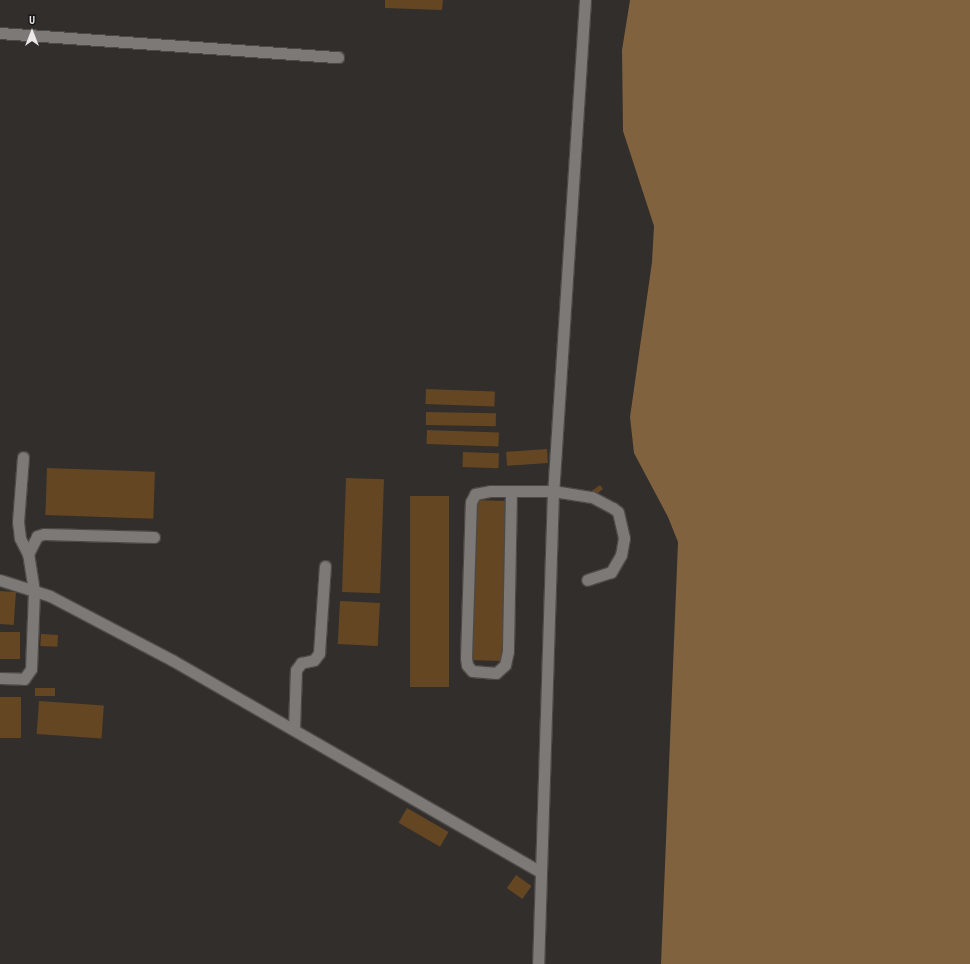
<!DOCTYPE html>
<style>
body{margin:0}
#map{position:relative;width:970px;height:964px;overflow:hidden;background:#312e2b;font-family:"PT Sans Narrow",sans-serif}
div>[style]{position:absolute}
[style*='--x']{left:calc(var(--x)*1px);top:calc(var(--y)*1px);width:calc(var(--w)*1px);rotate:calc(var(--a)*1deg)}
.water>*{inset:0;background:#81623e}
.building>*{inset:0;background:#644622;transform-origin:0 0}
.roads{filter:drop-shadow(1px 0 #4c4a47) drop-shadow(-1px 0 #4c4a47) drop-shadow(0 1px #4c4a47) drop-shadow(0 -1px #4c4a47)}
.lane>*{height:11px;margin:-5.5px;padding:0 5.5px;transform-origin:5.5px;border-radius:5.5px;background:#7d7976}
span{translate:-50% -50%;white-space:nowrap;text-align:center;line-height:1.15;-webkit-text-stroke:4px #181715;paint-order:stroke}
.north{position:absolute;left:12px;top:12px;width:40px;height:40px;-webkit-text-stroke:3px #181715;paint-order:stroke;rotate:0deg;font-size:11px;font-weight:700;line-height:16px;text-align:center;color:#eceae8}
.north::after{content:'';display:block;margin:auto;width:14px;height:18px;background:#eceae8;clip-path:polygon(50% 0,100% 100%,50% 72%,0 100%)}
</style>
<div id="map">
<div class="water">
<i style="clip-path:polygon(630px 0,970px 0,970px 964px,661px 964px,678px 542px,668px 517px,634px 453px,630px 417px,652px 262px,654px 226px,623px 131px,622px 50px)"></i>
</div>
<div class="building">
<i style="clip-path:polygon(385px 0,443px 0,442px 10px,385px 8px)"></i>
<i style="left:426px;top:389px;width:69px;height:15px;rotate:2deg"></i>
<i style="left:426px;top:412px;width:70px;height:13px;rotate:1deg"></i>
<i style="left:427px;top:430px;width:72px;height:14px;rotate:2deg"></i>
<i style="left:547px;top:449px;width:14px;height:41px;rotate:86deg"></i>
<i style="left:463px;top:452px;width:36px;height:15px;rotate:2deg"></i>
<i style="left:47px;top:468px;width:108px;height:47px;rotate:2deg"></i>
<i style="left:346px;top:478px;width:38px;height:114px;rotate:2deg"></i>
<i style="clip-path:polygon(600px 485px,603px 489px,593px 497px,590px 492px)"></i>
<i style="left:410px;top:496px;width:39px;height:191px"></i>
<i style="left:475px;top:500px;width:32px;height:160px;rotate:2deg"></i>
<i style="left:0;top:591px;width:16px;height:33px;rotate:4deg"></i>
<i style="left:340px;top:601px;width:40px;height:43px;rotate:3deg"></i>
<i style="left:0;top:632px;width:20px;height:27px"></i>
<i style="left:41px;top:634px;width:17px;height:12px;rotate:3deg"></i>
<i style="left:35px;top:688px;width:20px;height:8px"></i>
<i style="left:0;top:697px;width:21px;height:41px"></i>
<i style="left:39px;top:701px;width:65px;height:33px;rotate:4deg"></i>
<i style="left:407px;top:808px;width:48px;height:17px;rotate:30deg"></i>
<i style="left:516px;top:875px;width:19px;height:16px;rotate:35deg"></i>
</div>
<div class="roads">
<div class="lane">
<i style="--x:585;--y:0;--w:492;--a:93.7"></i>
<i style="--x:553;--y:491;--w:39;--a:9"></i>
<i style="--x:592;--y:497;--w:24;--a:28"></i>
<i style="--x:613;--y:508;--w:6;--a:39"></i>
<i style="--x:618;--y:512;--w:27;--a:77"></i>
<i style="--x:624;--y:538;--w:17;--a:100"></i>
<i style="--x:621;--y:555;--w:20;--a:120"></i>
<i style="--x:611;--y:572;--w:25;--a:162"></i>
<i style="--x:0;--y:33;--w:339;--a:4.1"></i>
<i style="--x:511;--y:491;--w:160;--a:91.1"></i>
<i style="--x:508;--y:651;--w:14;--a:102"></i>
<i style="--x:505;--y:665;--w:12;--a:138"></i>
<i style="--x:496;--y:673;--w:24;--a:-175"></i>
<i style="--x:472;--y:671;--w:8;--a:-130"></i>
<i style="--x:467;--y:665;--w:7;--a:-98"></i>
<i style="--x:466;--y:658;--w:156;--a:-88.2"></i>
<i style="--x:471;--y:502;--w:9;--a:-63"></i>
<i style="--x:475;--y:494;--w:16;--a:-11"></i>
<i style="--x:491;--y:491;--w:62;--a:0"></i>
<i style="--x:553;--y:491;--w:473;--a:91.8"></i>
<i style="--x:28;--y:554;--w:20;--a:-63"></i>
<i style="--x:37;--y:536;--w:7;--a:-16"></i>
<i style="--x:44;--y:534;--w:110;--a:1.6"></i>
<i style="--x:0;--y:580;--w:52;--a:17.7"></i>
<i style="--x:50;--y:596;--w:138;--a:27.7"></i>
<i style="--x:172;--y:660;--w:423;--a:29.9"></i>
<i style="--x:0;--y:678;--w:24;--a:2"></i>
<i style="--x:24;--y:679;--w:12;--a:-55"></i>
<i style="--x:31;--y:669;--w:78;--a:-87.8"></i>
<i style="--x:34;--y:591;--w:37;--a:-99"></i>
<i style="--x:28;--y:554;--w:18;--a:-117"></i>
<i style="--x:20;--y:538;--w:16;--a:-97"></i>
<i style="--x:18;--y:522;--w:65;--a:-85.6"></i>
<i style="--x:294;--y:729;--w:59;--a:-88.1"></i>
<i style="--x:296;--y:670;--w:9;--a:-54"></i>
<i style="--x:301;--y:663;--w:13;--a:-13"></i>
<i style="--x:314;--y:660;--w:9;--a:-54"></i>
<i style="--x:319;--y:653;--w:87;--a:-86.1"></i>
</div>
</div>
<div class="north">U</div>
</div>
